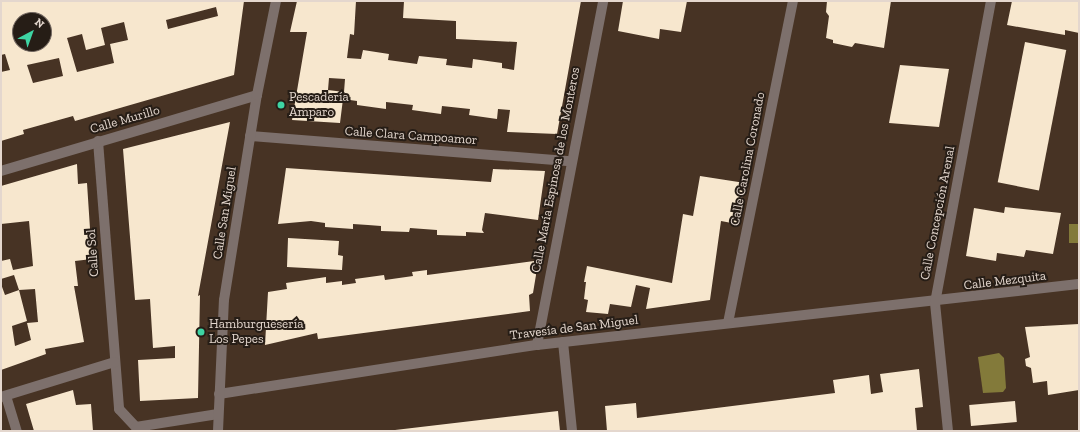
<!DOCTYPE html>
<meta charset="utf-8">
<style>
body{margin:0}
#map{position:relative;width:1080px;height:432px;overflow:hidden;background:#473324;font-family:"Zilla Slab",serif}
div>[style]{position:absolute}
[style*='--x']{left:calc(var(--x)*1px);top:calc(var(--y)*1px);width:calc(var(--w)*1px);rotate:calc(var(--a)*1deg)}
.water>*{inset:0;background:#837a3a;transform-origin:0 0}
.building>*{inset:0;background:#f7e7ce;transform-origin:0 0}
.minor>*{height:10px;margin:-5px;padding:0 5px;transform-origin:5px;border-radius:5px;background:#7d706c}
.dots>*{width:11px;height:11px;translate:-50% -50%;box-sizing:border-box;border:2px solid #261d16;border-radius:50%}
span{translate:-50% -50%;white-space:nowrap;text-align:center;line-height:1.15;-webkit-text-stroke:4px #261d16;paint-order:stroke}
.poi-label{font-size:13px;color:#e4d7ce}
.left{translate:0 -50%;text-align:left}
.street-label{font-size:13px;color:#e4d7ce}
.frame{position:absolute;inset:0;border:2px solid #e4d7ce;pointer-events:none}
.north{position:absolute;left:12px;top:12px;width:40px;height:40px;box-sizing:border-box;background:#261d16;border:1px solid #726760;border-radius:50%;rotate:41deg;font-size:11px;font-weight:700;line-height:16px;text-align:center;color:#e4d7ce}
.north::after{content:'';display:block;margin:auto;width:14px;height:18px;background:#3ed4a3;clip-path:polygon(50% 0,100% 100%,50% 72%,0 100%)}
</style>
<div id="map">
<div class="water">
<i style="left:1069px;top:224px;width:10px;height:19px"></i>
<i style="clip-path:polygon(999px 353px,1004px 358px,1006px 388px,1003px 392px,983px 393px,978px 357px)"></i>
</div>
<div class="building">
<i style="clip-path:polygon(evenodd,1px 1px,244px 1px,234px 75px,75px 121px,73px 116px,23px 130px,24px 134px,1px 141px,1px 72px,10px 70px,5px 54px,1px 55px,1px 1px,216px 7px,218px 16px,168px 29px,166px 20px,216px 7px,1px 1px,20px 20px,44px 20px,44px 44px,20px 44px,20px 20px,1px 1px,124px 22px,128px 40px,110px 44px,114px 63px,77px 72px,67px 38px,82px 34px,86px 50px,105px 45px,101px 28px,124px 22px,1px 1px,59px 58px,63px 76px,33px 83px,27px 65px,59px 58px)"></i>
<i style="clip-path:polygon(evenodd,297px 1px,356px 1px,354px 35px,350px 34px,347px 58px,361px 59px,363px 50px,389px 54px,388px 60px,417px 64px,419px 56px,447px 59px,446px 65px,472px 68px,473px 59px,502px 63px,502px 68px,514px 70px,517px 42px,456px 39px,456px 21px,403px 18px,404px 1px,581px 1px,557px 134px,507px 132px,510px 110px,498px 109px,497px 119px,469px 115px,470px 109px,442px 106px,441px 114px,412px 110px,413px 105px,386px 102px,386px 109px,357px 105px,357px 101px,343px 99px,340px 123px,292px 120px,307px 32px,290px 32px,297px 1px,329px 78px,345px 79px,344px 92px,328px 90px,329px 78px)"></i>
<i style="clip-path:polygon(623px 1px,687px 1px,681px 32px,660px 29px,659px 39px,618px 31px)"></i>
<i style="clip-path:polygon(827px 1px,891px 1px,884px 48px,855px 43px,852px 47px,833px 43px,833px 40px,826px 38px,829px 16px,826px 12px)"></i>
<i style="clip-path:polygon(1012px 1px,1079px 1px,1079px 33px,1065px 30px,1065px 35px,1007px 25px)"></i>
<i style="left:1025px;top:42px;width:42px;height:143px;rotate:11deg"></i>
<i style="clip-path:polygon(900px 65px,949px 69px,939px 127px,889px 123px)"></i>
<i style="clip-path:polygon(230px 122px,198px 296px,200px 295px,198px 398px,140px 401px,138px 360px,175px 358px,175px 346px,153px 348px,150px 299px,135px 300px,123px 149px)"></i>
<i style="clip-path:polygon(77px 164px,78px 184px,87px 183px,92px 259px,75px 261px,78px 286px,74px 286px,84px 342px,45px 349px,46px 354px,1px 370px,1px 284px,5px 295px,19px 290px,27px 321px,12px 326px,15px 346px,31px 340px,27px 323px,38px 322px,35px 289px,19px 290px,14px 275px,1px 279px,1px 261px,10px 259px,13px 270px,33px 266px,29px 221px,1px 224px,1px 186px)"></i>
<i style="clip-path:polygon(286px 168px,491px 182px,493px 169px,545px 171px,538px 220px,485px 213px,482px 230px,484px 233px,466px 232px,466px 236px,437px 235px,437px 230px,410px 228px,409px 232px,381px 231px,381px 226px,368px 225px,353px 224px,353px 229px,325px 227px,325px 223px,311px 221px,278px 224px)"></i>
<i style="clip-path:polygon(700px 176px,745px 183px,737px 224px,721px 221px,710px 300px,646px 309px,650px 288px,636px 285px,631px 307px,610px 304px,608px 314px,586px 312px,588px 300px,584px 299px,586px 282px,584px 282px,587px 266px,672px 283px,683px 214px,693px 216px)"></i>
<i style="clip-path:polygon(1005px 207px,1061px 213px,1053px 254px,1026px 250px,1024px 257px,997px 253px,996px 261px,966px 256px,974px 208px,1004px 213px)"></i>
<i style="clip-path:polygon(288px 238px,339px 241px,338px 255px,343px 256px,342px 270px,287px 267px)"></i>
<i style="clip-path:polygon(534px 261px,536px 275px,533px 293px,529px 295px,530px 311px,318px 339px,317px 333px,265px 345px,268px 292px,287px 289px,286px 283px,326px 277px,326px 283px,342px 281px,342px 285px,356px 283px,355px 279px,384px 275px,385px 280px,413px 276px,412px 272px,427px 270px,427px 275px)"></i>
<i style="clip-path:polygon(1079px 324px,1079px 390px,1048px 395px,1047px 381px,1033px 383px,1031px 368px,1026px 366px,1025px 359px,1030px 357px,1025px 327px)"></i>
<i style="clip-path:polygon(919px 369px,923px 407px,915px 408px,917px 431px,607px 431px,605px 406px,636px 403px,637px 418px,835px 393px,833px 380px,869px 375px,871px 394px,883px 392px,880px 374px)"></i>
<i style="clip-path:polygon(73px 390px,76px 405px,91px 404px,93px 431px,34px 431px,26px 404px)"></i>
<i style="left:1015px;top:401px;width:21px;height:46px;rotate:85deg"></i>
<i style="clip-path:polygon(558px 411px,560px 431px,395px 431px,395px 430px)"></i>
</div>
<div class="minor">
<i style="--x:250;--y:136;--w:321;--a:4.5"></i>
<i style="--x:98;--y:141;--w:269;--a:85.5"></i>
<i style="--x:119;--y:409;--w:25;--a:47"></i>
<i style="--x:136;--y:427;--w:83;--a:-9"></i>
<i style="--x:1;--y:171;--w:267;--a:-16.5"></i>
<i style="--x:728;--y:323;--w:328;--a:-78.6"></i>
<i style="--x:563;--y:342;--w:89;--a:84.2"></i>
<i style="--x:537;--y:345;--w:350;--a:-79.1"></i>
<i style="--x:219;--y:394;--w:322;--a:-8.8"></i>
<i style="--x:537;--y:345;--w:545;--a:-6.42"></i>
<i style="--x:6;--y:396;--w:37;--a:73"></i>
<i style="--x:1;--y:397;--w:119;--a:-17.1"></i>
<i style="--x:218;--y:431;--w:131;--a:-87.4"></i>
<i style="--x:224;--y:300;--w:208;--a:-80.9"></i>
<i style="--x:257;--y:95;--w:96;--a:-78.6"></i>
<i style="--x:948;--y:431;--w:129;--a:-95.8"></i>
<i style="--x:935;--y:303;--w:307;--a:-79.5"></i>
</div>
<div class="dots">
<i style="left:281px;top:105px;background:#3ed4a3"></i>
<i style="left:201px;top:332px;background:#3ed4a3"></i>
</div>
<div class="poi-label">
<span class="left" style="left:289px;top:105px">Pescadería<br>Amparo</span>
<span class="left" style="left:209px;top:332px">Hamburguesería<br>Los Pepes</span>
</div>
<div class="street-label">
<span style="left:125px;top:120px;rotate:-16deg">Calle Murillo</span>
<span style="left:411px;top:136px;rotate:4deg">Calle Clara Campoamor</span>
<span style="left:748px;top:159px;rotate:-79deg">Calle Carolina Coronado</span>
<span style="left:556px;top:170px;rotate:-79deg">Calle María Espinosa de los Monteros</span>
<span style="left:225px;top:213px;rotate:-81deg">Calle San Miguel</span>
<span style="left:938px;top:213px;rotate:-79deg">Calle Concepción Arenal</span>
<span style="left:93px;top:253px;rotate:-94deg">Calle Sol</span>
<span style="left:1005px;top:281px;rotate:-7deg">Calle Mezquita</span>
<span style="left:574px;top:328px;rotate:-7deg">Travesía de San Miguel</span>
</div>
<div class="frame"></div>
<div class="north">N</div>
</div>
